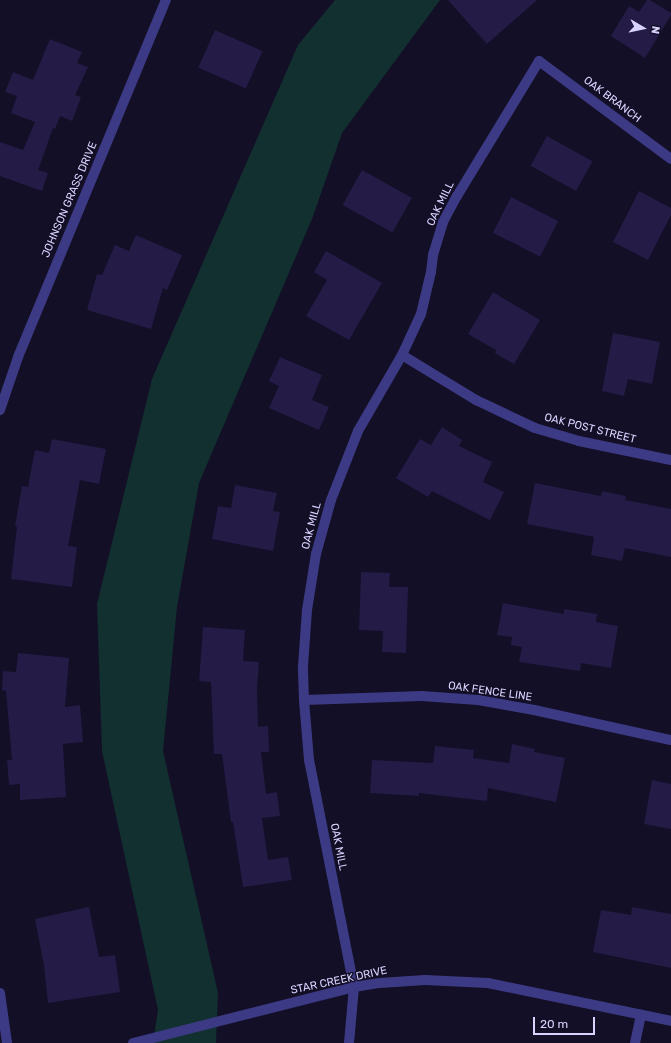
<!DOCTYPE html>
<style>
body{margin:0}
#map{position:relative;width:671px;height:1043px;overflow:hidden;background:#130f26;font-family:Rubik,sans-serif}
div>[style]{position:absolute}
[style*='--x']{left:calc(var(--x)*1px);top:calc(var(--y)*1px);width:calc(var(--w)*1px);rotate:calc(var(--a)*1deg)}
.green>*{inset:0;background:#12302f}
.building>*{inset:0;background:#241b47;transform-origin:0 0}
.minor>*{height:10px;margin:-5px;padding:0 5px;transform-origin:5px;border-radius:5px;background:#3d3a85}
span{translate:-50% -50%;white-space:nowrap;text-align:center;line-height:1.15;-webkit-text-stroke:3px #130f26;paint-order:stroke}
.street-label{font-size:11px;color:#d9d4ff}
.north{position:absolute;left:623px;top:8px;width:40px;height:40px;-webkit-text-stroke:3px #130f26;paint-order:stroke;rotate:99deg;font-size:11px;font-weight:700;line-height:16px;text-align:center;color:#d9d4ff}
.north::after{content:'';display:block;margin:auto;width:14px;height:18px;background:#d9d4ff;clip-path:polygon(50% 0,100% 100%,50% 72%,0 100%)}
.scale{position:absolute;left:533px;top:1017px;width:62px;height:18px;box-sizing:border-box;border:2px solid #d9d4ff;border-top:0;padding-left:5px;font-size:12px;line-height:14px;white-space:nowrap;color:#d9d4ff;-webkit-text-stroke:3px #130f26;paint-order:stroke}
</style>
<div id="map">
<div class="green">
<i style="clip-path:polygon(335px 0,440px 0,342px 133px,312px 219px,199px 483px,177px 607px,163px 751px,218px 993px,216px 1043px,153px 1043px,158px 1010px,102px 751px,97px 604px,152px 379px,298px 45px)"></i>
</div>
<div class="building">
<i style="clip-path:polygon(448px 0,537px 0,487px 44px)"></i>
<i style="clip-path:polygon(647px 0,650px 0,671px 13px,671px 15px,645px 58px,611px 36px,629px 6px,639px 12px)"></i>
<i style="left:215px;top:30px;width:52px;height:41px;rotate:24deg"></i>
<i style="clip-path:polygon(50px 39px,82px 52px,77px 63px,88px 67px,75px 95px,81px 97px,72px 121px,60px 116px,55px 129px,53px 128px,38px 170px,48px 173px,42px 191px,0 176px,0 142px,23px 150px,35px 122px,11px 113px,17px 96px,5px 92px,13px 72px,33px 80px)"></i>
<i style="left:547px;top:136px;width:52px;height:34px;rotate:29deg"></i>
<i style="left:362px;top:170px;width:57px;height:40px;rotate:29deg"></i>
<i style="clip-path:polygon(639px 191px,671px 208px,671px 215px,648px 260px,613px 242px)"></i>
<i style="left:511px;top:197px;width:53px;height:40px;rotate:27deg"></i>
<i style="clip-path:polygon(136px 235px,182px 255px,167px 290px,163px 288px,151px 329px,87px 310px,97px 274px,102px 275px,115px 245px,129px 251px)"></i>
<i style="clip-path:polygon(326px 251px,382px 283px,349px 340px,306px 316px,327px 280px,314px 272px)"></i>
<i style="clip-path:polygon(493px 292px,540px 320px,514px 364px,495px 353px,496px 350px,468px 334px)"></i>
<i style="clip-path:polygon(613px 333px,660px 342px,652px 384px,628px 379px,624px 396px,602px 391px)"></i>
<i style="clip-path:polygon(280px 357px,322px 375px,312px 400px,329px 407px,319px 430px,269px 408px,279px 386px,269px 381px)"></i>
<i style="clip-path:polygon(442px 427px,462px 440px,459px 446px,492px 462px,483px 482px,504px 492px,490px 520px,432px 491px,428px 497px,396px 478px,420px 439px,431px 445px)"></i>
<i style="clip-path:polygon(52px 439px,106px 449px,99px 484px,80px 480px,68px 546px,77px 547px,72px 587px,11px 579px,17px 527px,15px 526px,22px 486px,28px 487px,35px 450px,49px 453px)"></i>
<i style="clip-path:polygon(535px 483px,601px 496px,602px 491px,626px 496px,625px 500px,671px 509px,671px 557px,625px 548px,622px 561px,591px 555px,594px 537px,527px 524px)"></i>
<i style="clip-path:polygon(235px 485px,277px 493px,273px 511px,280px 512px,273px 551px,212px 539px,218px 506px,231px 508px)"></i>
<i style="clip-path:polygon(361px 572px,390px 573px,389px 587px,408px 587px,406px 653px,382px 652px,383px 631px,359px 630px)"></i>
<i style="clip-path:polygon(503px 603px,564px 614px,564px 609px,597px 614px,596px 622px,618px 626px,611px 668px,581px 663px,580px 671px,519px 662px,522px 647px,511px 645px,512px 637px,497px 635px)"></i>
<i style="clip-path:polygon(203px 627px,245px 630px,243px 661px,259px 662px,257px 688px,258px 727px,268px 726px,269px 752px,261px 752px,266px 794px,277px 792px,280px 816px,262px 818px,268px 860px,288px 857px,292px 880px,243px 887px,233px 822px,231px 822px,222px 754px,214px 754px,211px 682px,199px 681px)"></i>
<i style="clip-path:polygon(18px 653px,69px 658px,65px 707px,80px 705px,83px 742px,63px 744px,66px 797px,20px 800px,20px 784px,9px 785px,7px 760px,12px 760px,6px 691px,2px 690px,3px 671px,16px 672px)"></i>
<i style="clip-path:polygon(512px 744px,535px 749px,534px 752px,565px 758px,556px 802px,488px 788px,487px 801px,419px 793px,419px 796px,370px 793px,372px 760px,433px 763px,435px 746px,474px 750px,473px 758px,509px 763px)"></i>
<i style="clip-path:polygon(652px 780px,671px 784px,671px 829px,644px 824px)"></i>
<i style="clip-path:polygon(89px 907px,99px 957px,115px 955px,120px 992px,48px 1003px,44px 966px,35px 919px)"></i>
<i style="clip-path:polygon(632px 907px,671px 914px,671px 968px,593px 952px,601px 910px,631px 915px)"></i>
</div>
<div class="minor">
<i style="--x:402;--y:355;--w:87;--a:31.3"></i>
<i style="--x:476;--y:400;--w:65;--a:25.4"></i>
<i style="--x:535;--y:428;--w:46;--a:16.5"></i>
<i style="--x:579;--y:441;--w:94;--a:11.7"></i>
<i style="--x:0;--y:410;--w:56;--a:-71.2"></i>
<i style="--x:18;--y:357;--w:386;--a:-67.5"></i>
<i style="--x:304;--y:700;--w:118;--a:-1.9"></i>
<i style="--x:422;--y:696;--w:56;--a:4.1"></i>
<i style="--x:478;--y:700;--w:57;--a:10.1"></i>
<i style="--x:534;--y:710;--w:140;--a:12.4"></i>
<i style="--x:0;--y:993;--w:50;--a:82"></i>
<i style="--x:133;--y:1043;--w:228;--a:-14.2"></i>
<i style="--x:354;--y:987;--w:26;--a:-9"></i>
<i style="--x:380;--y:983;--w:45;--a:-3.8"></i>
<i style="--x:425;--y:980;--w:63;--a:2.7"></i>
<i style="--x:488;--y:983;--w:187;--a:11.7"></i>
<i style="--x:349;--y:1043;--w:56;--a:-84.9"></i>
<i style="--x:354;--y:987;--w:231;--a:-101.2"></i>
<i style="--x:309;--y:760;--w:60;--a:-94.8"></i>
<i style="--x:304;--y:700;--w:34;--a:-92"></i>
<i style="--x:303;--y:666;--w:56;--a:-85.9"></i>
<i style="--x:307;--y:610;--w:57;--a:-80.9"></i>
<i style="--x:316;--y:554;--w:56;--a:-74.5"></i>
<i style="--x:331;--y:500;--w:74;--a:-68.6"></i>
<i style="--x:358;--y:431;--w:88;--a:-59.9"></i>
<i style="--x:402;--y:355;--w:45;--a:-65.1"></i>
<i style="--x:421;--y:314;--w:43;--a:-76.6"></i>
<i style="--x:431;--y:272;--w:17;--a:-83"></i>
<i style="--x:433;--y:255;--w:34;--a:-73"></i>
<i style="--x:443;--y:222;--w:30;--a:-62"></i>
<i style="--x:457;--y:196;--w:158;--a:-58.7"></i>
<i style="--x:539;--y:61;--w:164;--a:36.6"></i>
<i style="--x:635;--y:1043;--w:29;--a:-78"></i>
</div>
<div class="street-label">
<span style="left:612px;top:100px;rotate:37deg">OAK BRANCH</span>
<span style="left:70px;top:200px;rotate:-67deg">JOHNSON GRASS DRIVE</span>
<span style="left:441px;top:204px;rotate:-64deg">OAK MILL</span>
<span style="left:590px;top:429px;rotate:14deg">OAK POST STREET</span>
<span style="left:312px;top:526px;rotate:-75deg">OAK MILL</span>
<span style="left:490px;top:692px;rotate:8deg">OAK FENCE LINE</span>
<span style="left:338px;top:847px;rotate:79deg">OAK MILL</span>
<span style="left:339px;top:981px;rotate:-12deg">STAR CREEK DRIVE</span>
</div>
<div class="north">N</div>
<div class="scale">20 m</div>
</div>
